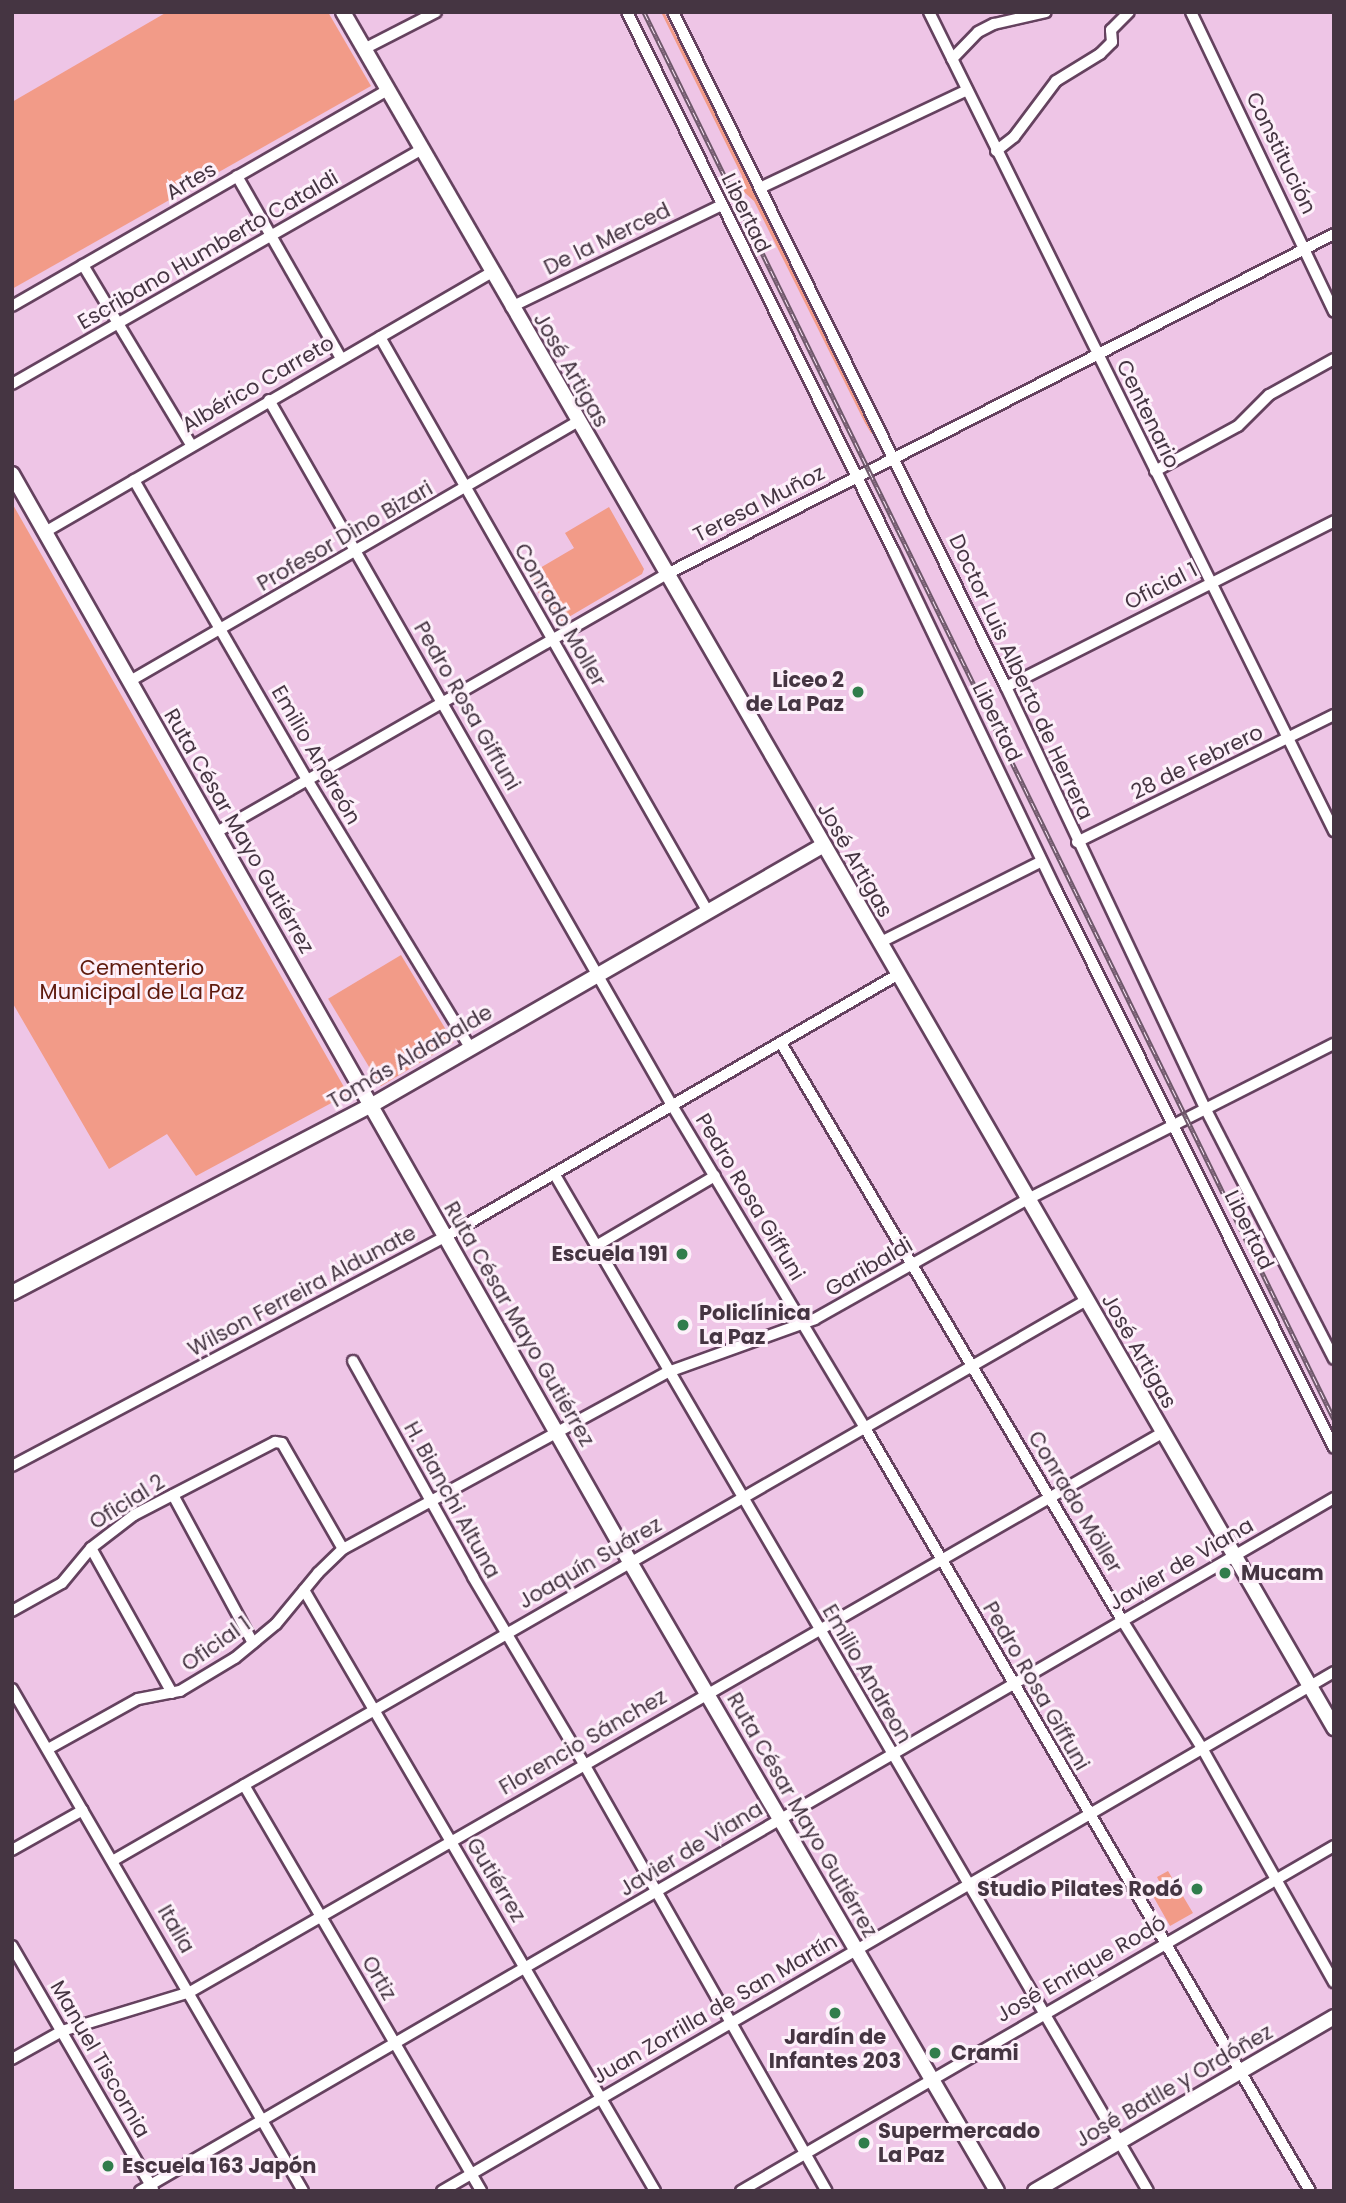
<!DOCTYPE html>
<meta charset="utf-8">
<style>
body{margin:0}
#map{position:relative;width:1346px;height:2203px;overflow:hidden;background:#eec5e6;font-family:Poppins,sans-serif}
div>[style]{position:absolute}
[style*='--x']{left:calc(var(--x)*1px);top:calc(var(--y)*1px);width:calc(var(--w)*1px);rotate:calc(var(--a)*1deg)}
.green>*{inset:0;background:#f29b88;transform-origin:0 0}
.roads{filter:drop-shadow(2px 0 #65425f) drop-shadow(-2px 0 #65425f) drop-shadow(0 2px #65425f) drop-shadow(0 -2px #65425f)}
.minor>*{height:10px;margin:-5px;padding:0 5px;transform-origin:5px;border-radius:5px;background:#fff}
.tertiary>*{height:14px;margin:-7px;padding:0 7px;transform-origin:7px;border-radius:7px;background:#fff}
.rail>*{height:5px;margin-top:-2.5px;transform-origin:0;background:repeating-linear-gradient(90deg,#fdf0fa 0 8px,#6e586a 0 16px);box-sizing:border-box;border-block:2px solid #6e586a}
.dots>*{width:19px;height:19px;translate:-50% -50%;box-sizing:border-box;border:4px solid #fdf0fa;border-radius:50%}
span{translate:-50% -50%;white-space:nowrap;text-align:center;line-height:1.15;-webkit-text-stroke:6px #fdf0fa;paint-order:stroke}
.street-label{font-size:21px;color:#453542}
.poi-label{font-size:21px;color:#453542;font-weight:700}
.right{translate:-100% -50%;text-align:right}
.left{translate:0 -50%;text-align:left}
.park-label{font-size:21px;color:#5f1b0e}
.frame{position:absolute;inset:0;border:14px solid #453542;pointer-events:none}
</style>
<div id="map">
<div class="green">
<i style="clip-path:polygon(167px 12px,328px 12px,371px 86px,12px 289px,12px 102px)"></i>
<i style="clip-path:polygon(661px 12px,664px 12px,878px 431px,876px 435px,871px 433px,865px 423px,754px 201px,744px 192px,742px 176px)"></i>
<i style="clip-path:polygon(12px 503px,348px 1094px,196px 1176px,167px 1134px,109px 1169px,12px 1002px)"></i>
<i style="clip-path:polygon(609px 507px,644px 569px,642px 574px,562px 621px,554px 619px,528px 575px,574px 548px,565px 533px)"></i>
<i style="left:401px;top:955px;width:102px;height:85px;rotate:59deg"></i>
<i style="clip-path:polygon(1168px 1871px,1193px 1913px,1170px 1926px,1149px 1889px,1160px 1883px,1157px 1877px)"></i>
</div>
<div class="roads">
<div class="minor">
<i style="--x:627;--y:12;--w:602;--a:63.69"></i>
<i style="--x:894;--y:552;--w:375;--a:64.4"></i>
<i style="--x:1056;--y:890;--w:623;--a:63.52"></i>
<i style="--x:673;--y:12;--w:753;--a:63.74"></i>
<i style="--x:1006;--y:687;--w:466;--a:64.7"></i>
<i style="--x:1205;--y:1108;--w:282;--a:62.8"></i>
<i style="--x:929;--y:12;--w:914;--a:63.69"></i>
<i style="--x:1191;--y:12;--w:332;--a:64.5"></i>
<i style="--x:364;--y:49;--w:81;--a:-27.2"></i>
<i style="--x:952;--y:59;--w:37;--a:-46"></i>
<i style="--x:978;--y:32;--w:18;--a:-27"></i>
<i style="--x:994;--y:24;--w:53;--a:-13"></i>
<i style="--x:996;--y:151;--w:23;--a:-38"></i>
<i style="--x:1014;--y:137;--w:70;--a:-53.1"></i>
<i style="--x:1056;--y:81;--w:52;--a:-31.5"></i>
<i style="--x:1100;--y:54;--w:17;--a:-45"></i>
<i style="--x:1112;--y:42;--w:12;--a:-95"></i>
<i style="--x:1111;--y:30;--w:25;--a:-45"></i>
<i style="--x:237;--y:176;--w:210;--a:60.3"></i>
<i style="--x:760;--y:188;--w:229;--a:-25.3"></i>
<i style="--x:83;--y:265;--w:210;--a:59"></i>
<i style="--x:12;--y:306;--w:434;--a:-29.9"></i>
<i style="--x:511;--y:307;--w:232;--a:-25.8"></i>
<i style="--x:380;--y:337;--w:662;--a:60.3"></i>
<i style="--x:12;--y:384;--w:473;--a:-29.8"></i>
<i style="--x:269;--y:400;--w:814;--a:60.26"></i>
<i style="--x:673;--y:1107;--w:374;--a:59.1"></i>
<i style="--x:865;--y:1428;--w:883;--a:59.75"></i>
<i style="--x:1155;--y:471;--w:94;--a:-28.5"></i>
<i style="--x:1238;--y:426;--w:44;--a:-45"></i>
<i style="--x:1269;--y:395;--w:74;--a:-29"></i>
<i style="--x:134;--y:480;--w:348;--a:60"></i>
<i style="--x:308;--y:781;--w:311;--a:58.7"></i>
<i style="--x:45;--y:532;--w:517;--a:-30.18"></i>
<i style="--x:130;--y:681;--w:517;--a:-30.09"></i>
<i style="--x:1006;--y:687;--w:368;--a:-26.8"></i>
<i style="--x:215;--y:833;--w:519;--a:-29.83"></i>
<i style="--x:665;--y:575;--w:751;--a:-27.01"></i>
<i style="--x:1077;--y:842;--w:287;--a:-26.3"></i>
<i style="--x:879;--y:943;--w:182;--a:-26.7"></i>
<i style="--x:781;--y:1043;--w:670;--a:59.42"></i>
<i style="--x:1122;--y:1620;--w:151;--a:58"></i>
<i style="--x:1202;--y:1748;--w:269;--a:60.6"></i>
<i style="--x:555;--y:1175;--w:1176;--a:59.73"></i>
<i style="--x:596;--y:1246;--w:138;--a:-30.5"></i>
<i style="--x:353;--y:1361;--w:247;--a:60.9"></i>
<i style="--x:473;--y:1577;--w:217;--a:59.3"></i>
<i style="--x:584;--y:1764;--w:491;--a:60.4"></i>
<i style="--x:12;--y:1466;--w:490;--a:-27.9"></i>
<i style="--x:445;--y:1237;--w:522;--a:-30.1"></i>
<i style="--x:173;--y:1495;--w:168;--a:61.6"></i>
<i style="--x:91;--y:1548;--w:166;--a:60.8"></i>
<i style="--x:304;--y:1590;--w:696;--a:59.71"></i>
<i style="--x:12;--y:1611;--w:57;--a:-29.2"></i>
<i style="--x:62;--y:1583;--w:45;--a:-50.4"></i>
<i style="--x:91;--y:1548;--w:54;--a:-37.5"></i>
<i style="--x:134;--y:1515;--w:159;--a:-27.4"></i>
<i style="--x:275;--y:1442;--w:7;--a:8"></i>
<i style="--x:282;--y:1443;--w:122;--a:60.1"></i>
<i style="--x:12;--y:1689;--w:580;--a:59.9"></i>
<i style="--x:48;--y:1749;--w:103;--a:-29.1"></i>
<i style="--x:138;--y:1699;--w:43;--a:-10.8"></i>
<i style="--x:180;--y:1691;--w:64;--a:-31"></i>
<i style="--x:235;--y:1658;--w:53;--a:-39.7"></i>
<i style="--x:276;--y:1624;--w:66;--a:-50.5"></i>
<i style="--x:318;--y:1573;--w:35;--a:-44"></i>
<i style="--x:343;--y:1549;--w:370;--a:-28.6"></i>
<i style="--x:668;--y:1372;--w:156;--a:-19.8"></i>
<i style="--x:815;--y:1319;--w:244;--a:-29.4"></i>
<i style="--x:1028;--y:1199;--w:343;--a:-26.9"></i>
<i style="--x:244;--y:1785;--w:470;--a:59.7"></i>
<i style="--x:12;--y:1850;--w:81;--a:-29.4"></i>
<i style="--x:114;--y:1860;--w:1120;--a:-29.93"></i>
<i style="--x:12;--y:1946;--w:281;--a:59.9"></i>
<i style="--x:12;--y:2059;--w:57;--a:-29.2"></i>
<i style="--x:62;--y:2031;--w:134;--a:-16.9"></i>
<i style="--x:190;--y:1992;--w:1121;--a:-29.9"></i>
<i style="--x:140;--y:2191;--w:1381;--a:-30.13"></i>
<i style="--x:442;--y:2191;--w:1032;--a:-30.19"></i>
<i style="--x:741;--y:2191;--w:686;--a:-30.19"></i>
</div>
<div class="tertiary">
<i style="--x:343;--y:12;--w:1982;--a:59.99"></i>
<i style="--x:12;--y:474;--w:1251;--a:60.4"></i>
<i style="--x:630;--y:1562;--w:728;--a:59.74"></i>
<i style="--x:12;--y:1293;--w:406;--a:-27.6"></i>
<i style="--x:372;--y:1105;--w:519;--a:-29.92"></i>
<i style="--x:1035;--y:2191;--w:346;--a:-30.2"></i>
</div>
</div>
<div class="rail">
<i style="--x:644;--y:12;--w:1567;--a:63.88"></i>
</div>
<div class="dots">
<i style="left:858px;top:692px;background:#317d4c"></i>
<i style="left:682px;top:1254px;background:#317d4c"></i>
<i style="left:683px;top:1325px;background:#317d4c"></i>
<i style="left:1225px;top:1573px;background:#317d4c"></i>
<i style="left:1197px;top:1889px;background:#317d4c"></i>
<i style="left:835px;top:2013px;background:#317d4c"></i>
<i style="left:935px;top:2053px;background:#317d4c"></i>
<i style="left:864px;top:2143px;background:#317d4c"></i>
<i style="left:108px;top:2166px;background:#317d4c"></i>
</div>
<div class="street-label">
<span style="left:1281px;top:153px;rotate:64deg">Constitución</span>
<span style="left:191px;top:181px;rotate:-30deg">Artes</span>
<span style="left:746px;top:213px;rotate:64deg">Libertad</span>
<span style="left:607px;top:239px;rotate:-26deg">De la Merced</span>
<span style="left:208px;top:250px;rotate:-30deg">Escribano Humberto Cataldi</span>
<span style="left:571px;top:370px;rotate:60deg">José Artigas</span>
<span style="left:258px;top:384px;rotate:-30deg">Albérico Carreto</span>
<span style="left:1148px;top:414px;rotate:64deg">Centenario</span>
<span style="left:759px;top:504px;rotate:-27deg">Teresa Muñoz</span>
<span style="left:345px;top:536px;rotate:-30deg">Profesor Dino Bizari</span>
<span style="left:1161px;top:586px;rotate:-27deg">Oficial 1</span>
<span style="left:560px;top:615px;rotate:60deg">Conrado Moller</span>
<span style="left:1021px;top:677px;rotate:65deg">Doctor Luis Alberto de Herrera</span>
<span style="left:467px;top:706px;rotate:60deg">Pedro Rosa Giffuni</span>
<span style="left:997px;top:722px;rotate:64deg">Libertad</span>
<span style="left:316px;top:755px;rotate:60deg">Emilio Andreón</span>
<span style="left:1197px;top:762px;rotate:-26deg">28 de Febrero</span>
<span style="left:239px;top:831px;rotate:60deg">Ruta César Mayo Gutiérrez</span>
<span style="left:855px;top:860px;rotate:60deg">José Artigas</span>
<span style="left:410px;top:1057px;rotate:-30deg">Tomás Aldabalde</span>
<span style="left:750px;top:1197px;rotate:59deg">Pedro Rosa Giffuni</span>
<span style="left:1249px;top:1230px;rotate:64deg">Libertad</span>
<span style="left:869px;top:1267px;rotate:-30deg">Garibaldi</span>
<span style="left:302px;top:1291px;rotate:-28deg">Wilson Ferreira Aldunate</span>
<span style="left:519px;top:1324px;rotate:60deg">Ruta César Mayo Gutiérrez</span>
<span style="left:1139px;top:1351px;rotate:60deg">José Artigas</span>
<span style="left:452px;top:1500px;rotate:61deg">H. Bianchi Altuna</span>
<span style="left:127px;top:1502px;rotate:-32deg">Oficial 2</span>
<span style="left:1075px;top:1502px;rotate:59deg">Conrado Möller</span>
<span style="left:590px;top:1563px;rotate:-30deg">Joaquín Suárez</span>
<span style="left:1181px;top:1564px;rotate:-30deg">Javier de Viana</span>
<span style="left:216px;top:1644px;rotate:-35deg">Oficial 1</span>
<span style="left:867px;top:1674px;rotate:60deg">Emilio Andreon</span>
<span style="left:1036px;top:1686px;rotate:60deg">Pedro Rosa Giffuni</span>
<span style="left:583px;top:1742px;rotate:-30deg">Florencio Sánchez</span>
<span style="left:802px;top:1815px;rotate:60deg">Ruta César Mayo Gutiérrez</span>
<span style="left:691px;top:1849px;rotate:-31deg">Javier de Viana</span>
<span style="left:496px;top:1880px;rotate:59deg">Gutiérrez</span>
<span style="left:176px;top:1929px;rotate:60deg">Italia</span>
<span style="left:1081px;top:1969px;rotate:-30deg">José Enrique Rodó</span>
<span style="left:379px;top:1978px;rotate:60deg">Ortiz</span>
<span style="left:715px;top:2009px;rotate:-30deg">Juan Zorrilla de San Martín</span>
<span style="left:100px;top:2059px;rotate:60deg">Manuel Tiscornia</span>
<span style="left:1174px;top:2086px;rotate:-30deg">José Batlle y Ordóñez</span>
</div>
<div class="poi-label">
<span class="right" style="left:844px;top:692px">Liceo 2<br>de La Paz</span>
<span class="right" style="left:668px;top:1254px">Escuela 191</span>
<span class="left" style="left:699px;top:1325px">Policlínica<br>La Paz</span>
<span class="left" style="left:1241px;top:1573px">Mucam</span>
<span class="right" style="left:1183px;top:1889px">Studio Pilates Rodó</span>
<span style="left:835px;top:2049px">Jardín de<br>Infantes 203</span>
<span class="left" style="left:951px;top:2053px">Crami</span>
<span class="left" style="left:878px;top:2143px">Supermercado<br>La Paz</span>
<span class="left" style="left:122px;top:2166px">Escuela 163 Japón</span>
</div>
<div class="park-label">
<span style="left:142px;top:980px">Cementerio<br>Municipal de La Paz</span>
</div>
<div class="frame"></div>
</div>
